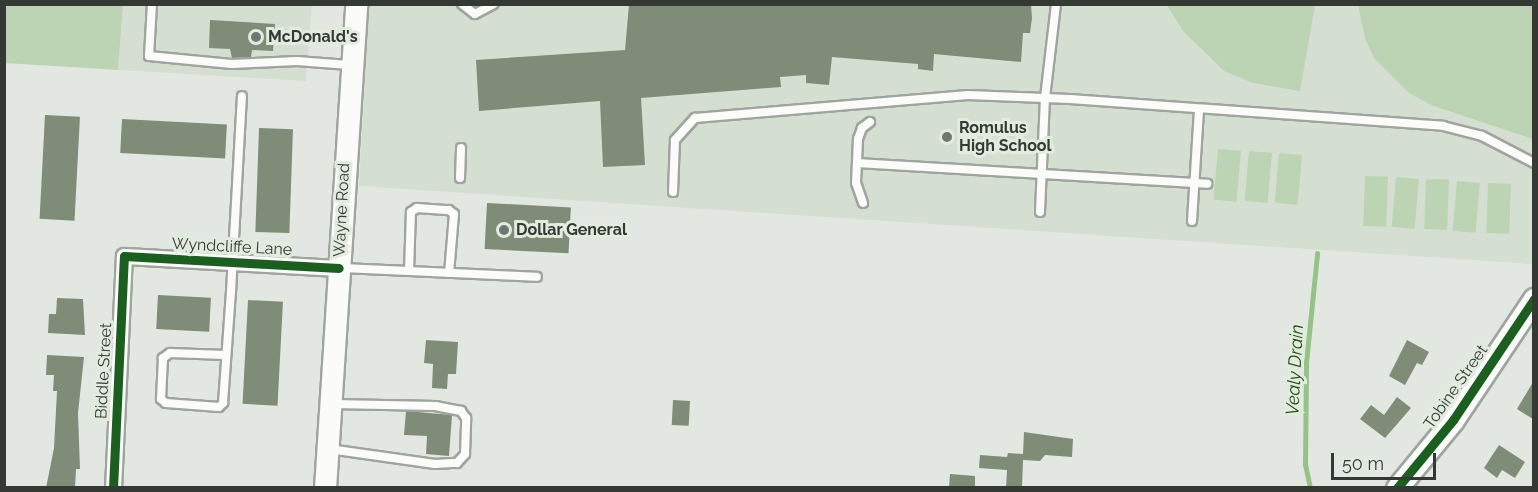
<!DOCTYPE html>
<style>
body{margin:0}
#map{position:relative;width:1538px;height:492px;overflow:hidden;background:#e2e8e1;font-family:Raleway,sans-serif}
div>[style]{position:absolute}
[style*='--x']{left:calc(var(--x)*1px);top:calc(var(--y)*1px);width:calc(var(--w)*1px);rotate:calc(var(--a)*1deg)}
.built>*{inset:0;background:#d4dfd1}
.green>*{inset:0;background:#bcd3b4;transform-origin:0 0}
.stream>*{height:4.5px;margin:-2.25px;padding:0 2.25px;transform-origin:2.25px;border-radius:2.25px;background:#96c287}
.building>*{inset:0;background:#7e8c78;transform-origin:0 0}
.roads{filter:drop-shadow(2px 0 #9fa49e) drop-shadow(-2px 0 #9fa49e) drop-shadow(0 2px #9fa49e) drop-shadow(0 -2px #9fa49e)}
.lane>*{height:8px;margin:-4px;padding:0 4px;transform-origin:4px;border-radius:4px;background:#fbfcfa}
.street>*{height:15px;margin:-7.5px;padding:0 7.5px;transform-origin:7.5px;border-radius:7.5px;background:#fbfcfa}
.secondary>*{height:21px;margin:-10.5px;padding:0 10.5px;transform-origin:10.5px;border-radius:10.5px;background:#fbfcfa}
.cycleway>*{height:9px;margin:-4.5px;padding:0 4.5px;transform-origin:4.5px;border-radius:4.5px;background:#1b5e20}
.dots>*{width:16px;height:16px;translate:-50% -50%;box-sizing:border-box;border:3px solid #e1ebde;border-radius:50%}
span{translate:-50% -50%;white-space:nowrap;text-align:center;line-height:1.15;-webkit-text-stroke:6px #e1ebde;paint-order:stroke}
.poi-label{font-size:16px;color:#353934;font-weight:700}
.left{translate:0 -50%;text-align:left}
.street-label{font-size:16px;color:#353934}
.water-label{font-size:18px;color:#244b14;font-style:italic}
.frame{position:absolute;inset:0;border:6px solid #353934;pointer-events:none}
.scale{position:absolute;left:1331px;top:453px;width:105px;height:27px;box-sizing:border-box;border:3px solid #353934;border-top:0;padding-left:8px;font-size:18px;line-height:21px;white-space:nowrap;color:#353934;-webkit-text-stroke:4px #e1ebde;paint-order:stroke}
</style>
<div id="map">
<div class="built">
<i style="clip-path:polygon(123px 5px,312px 5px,306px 81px,118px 70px)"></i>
<i style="clip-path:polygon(369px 5px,1533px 5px,1533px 264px,359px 186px)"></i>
</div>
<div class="green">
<i style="clip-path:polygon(4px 5px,123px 5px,118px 70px,5px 63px)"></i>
<i style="clip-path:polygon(1167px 5px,1315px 5px,1300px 91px,1253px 83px,1224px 71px,1183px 31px)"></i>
<i style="clip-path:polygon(1358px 5px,1533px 5px,1533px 139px,1431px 105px,1409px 93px,1374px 58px,1365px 38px)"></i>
<i style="left:1218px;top:149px;width:23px;height:51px;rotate:5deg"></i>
<i style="left:1249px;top:151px;width:23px;height:50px;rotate:5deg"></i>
<i style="left:1279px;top:153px;width:23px;height:50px;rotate:5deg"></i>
<i style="left:1365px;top:176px;width:23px;height:50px;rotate:2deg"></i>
<i style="left:1396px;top:177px;width:23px;height:50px;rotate:5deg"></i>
<i style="left:1426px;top:179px;width:23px;height:50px;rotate:2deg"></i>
<i style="left:1457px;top:181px;width:23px;height:50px;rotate:5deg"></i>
<i style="left:1488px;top:183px;width:23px;height:50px;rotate:2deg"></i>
</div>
<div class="stream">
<i style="--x:1310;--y:488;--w:24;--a:-102"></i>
<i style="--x:1305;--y:465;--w:102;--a:-89.4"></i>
<i style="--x:1306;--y:363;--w:110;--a:-84.2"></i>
</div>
<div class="building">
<i style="clip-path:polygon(629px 4px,1031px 4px,1032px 18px,1030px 33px,1023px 33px,1021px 62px,934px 54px,933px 71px,918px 69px,918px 64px,832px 57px,829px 85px,806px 83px,806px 75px,780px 77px,781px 87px,641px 98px,645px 165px,603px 167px,600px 101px,479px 111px,476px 60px,625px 50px)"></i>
<i style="clip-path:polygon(210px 20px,275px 24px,273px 51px,252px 50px,251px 57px,232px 58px,230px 49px,209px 48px)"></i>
<i style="left:45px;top:115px;width:35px;height:104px;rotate:3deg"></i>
<i style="left:122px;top:119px;width:105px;height:34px;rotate:3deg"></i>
<i style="left:259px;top:128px;width:34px;height:104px;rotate:2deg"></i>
<i style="left:487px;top:203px;width:84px;height:46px;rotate:3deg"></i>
<i style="left:158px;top:295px;width:53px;height:34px;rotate:3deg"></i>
<i style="clip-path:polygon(57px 298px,83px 299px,85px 335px,48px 333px,49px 314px,56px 314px)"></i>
<i style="left:248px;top:300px;width:35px;height:104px;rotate:3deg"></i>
<i style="clip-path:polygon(426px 340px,458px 342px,456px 374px,448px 374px,447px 389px,432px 388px,433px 364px,424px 363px)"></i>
<i style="clip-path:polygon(1407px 340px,1429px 352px,1422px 365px,1417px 363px,1405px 385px,1389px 376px)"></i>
<i style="clip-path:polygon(47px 355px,84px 357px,78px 413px,80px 469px,76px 469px,75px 488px,46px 488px,54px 448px,57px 391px,53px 391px,54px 375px,46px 375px)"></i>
<i style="clip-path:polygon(1533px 382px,1533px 419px,1517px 409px)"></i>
<i style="clip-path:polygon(1397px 397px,1411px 408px,1385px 438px,1360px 419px,1371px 405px,1384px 415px)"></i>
<i style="left:673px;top:400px;width:17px;height:25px;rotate:3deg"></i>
<i style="clip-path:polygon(406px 411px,452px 415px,449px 456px,426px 454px,427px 436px,404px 435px)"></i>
<i style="clip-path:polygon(1024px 432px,1073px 439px,1072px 457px,1045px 455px,1040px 461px,1023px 460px,1022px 488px,1006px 488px,1007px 470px,979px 468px,980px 455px,1007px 457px,1008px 453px,1023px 454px)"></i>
<i style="clip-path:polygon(1499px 445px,1525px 462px,1515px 478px,1502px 470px,1497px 478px,1484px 468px)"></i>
<i style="clip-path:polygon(950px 474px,975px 476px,975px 488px,949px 488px)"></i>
</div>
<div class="roads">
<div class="lane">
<i style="--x:152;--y:4;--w:52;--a:93.3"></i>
<i style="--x:149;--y:56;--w:83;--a:5.5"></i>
<i style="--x:232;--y:64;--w:65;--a:-2.6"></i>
<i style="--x:297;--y:61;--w:52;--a:4.4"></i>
<i style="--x:462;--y:4;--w:16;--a:38"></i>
<i style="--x:475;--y:14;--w:21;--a:-28"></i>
<i style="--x:857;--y:163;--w:351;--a:3.4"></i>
<i style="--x:460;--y:178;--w:30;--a:-88"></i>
<i style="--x:673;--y:192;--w:52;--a:-87.8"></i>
<i style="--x:675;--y:140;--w:30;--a:-48"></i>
<i style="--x:695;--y:118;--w:274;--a:-4.8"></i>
<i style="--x:968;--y:95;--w:102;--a:2.2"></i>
<i style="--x:1070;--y:99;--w:374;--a:4.1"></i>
<i style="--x:1443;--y:126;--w:40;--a:14.4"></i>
<i style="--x:1482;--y:136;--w:59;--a:27.4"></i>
<i style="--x:863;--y:203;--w:21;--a:-109"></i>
<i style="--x:856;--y:183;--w:44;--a:-87.4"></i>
<i style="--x:858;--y:139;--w:12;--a:-70"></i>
<i style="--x:862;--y:128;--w:10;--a:-37"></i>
<i style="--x:1040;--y:212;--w:114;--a:-87.5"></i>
<i style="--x:1045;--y:98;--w:95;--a:-83.3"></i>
<i style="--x:1192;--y:221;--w:112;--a:-86.4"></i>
<i style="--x:341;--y:268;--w:196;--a:2.6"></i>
<i style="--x:409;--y:271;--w:59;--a:-88.1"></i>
<i style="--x:411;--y:212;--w:7;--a:-34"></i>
<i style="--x:417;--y:208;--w:32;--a:4"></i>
<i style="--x:449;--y:210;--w:6;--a:39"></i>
<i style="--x:454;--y:214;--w:59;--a:94.8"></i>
<i style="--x:226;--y:355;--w:56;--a:-178"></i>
<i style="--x:170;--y:353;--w:9;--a:144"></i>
<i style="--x:163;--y:358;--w:41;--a:92.8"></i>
<i style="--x:161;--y:399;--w:6;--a:39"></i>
<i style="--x:166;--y:403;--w:53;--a:4.3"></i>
<i style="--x:219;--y:407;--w:6;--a:-45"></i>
<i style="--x:223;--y:403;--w:111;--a:-85.9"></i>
<i style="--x:231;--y:292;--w:196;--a:-86.8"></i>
<i style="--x:329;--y:449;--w:107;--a:8.1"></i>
<i style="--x:435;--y:464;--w:22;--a:-3"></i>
<i style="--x:457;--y:463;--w:12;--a:-48"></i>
<i style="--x:465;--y:454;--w:36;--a:-88"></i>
<i style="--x:466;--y:418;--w:9;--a:-126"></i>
<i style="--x:461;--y:411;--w:25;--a:-169"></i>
<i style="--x:436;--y:406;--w:104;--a:-178.9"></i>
</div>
<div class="street">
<i style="--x:113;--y:488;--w:232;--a:-87.3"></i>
<i style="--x:124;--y:256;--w:215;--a:3.2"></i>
</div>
<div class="secondary">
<i style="--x:325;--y:488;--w:485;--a:-86.3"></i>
<i style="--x:1397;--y:488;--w:88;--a:-50.5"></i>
<i style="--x:1453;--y:420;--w:146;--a:-56.2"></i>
</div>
</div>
<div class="cycleway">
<i style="--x:113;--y:488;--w:232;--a:-87.3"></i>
<i style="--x:124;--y:256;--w:215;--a:3.2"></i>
<i style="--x:1397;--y:488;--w:88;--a:-50.5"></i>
<i style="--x:1453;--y:420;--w:146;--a:-56.2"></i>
</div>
<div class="dots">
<i style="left:256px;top:37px;background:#727671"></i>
<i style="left:947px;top:137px;background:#727671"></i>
<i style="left:504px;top:230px;background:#727671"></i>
</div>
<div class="poi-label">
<span class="left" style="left:268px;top:37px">McDonald's</span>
<span class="left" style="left:959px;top:137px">Romulus<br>High School</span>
<span class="left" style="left:516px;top:230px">Dollar General</span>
</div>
<div class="street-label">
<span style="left:342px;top:210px;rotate:-87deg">Wayne Road</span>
<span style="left:232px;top:247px;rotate:3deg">Wyndcliffe Lane</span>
<span style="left:104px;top:371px;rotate:-87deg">Biddle Street</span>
<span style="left:1456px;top:387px;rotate:-55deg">Tobine Street</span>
</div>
<div class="water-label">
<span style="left:1295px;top:370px;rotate:-87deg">Vealy Drain</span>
</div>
<div class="frame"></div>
<div class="scale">50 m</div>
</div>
